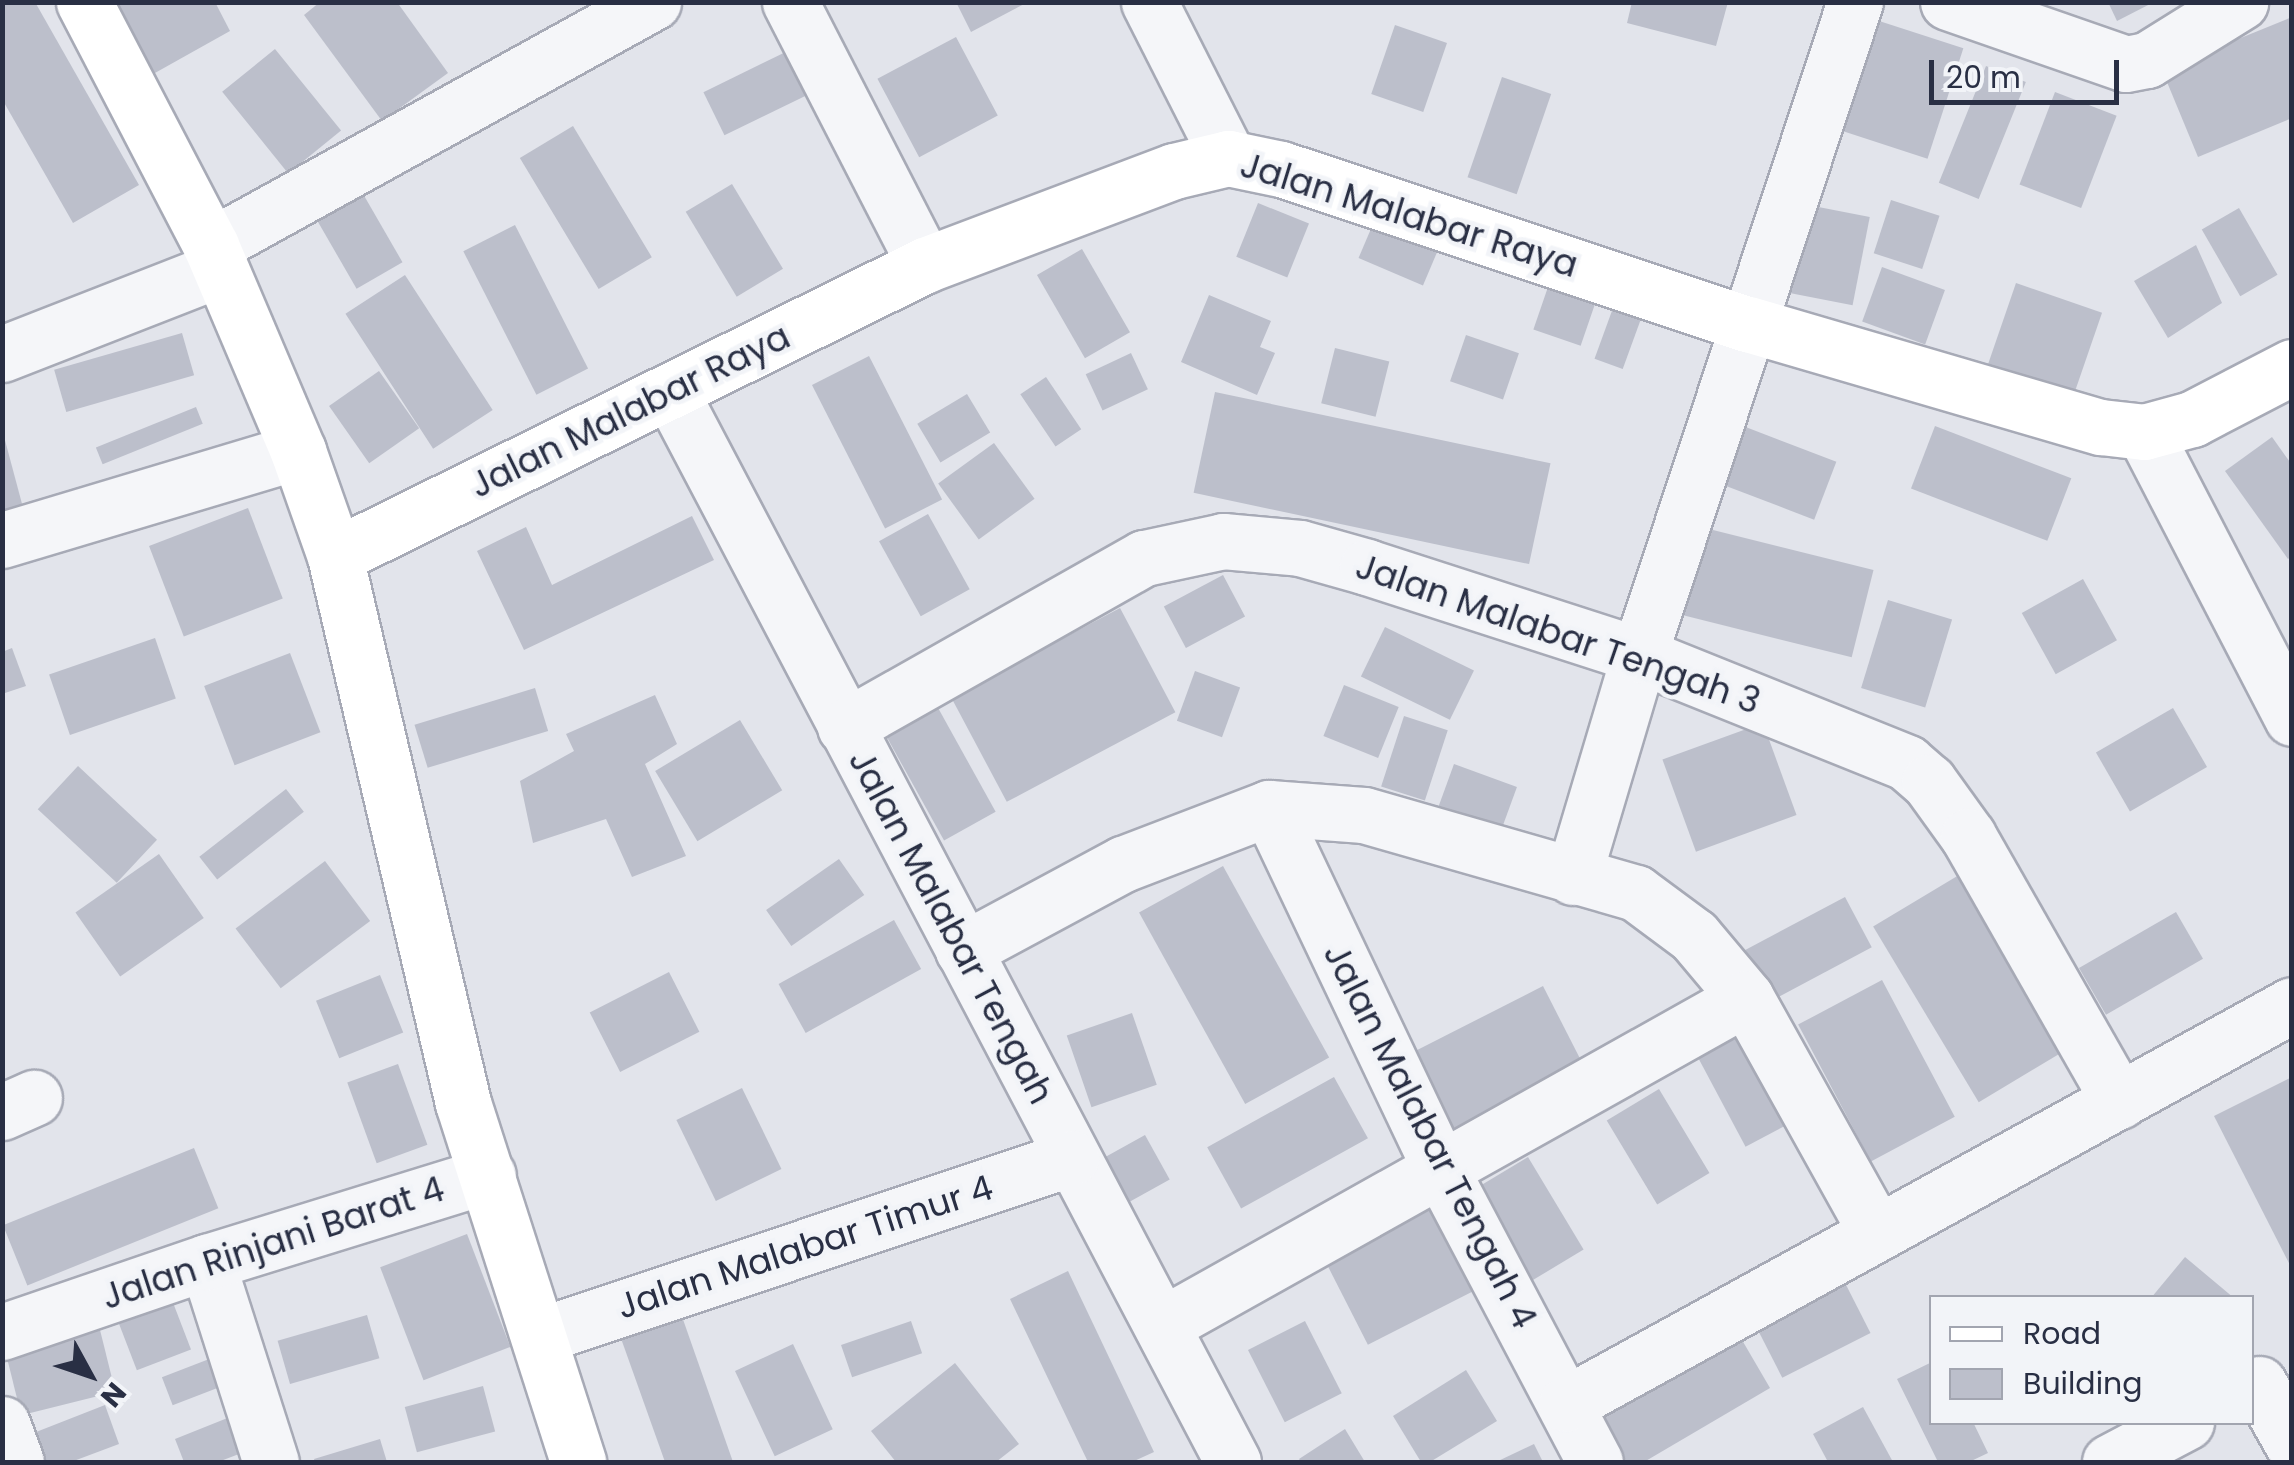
<!DOCTYPE html>
<style>
body{margin:0}
#map{position:relative;width:2294px;height:1465px;overflow:hidden;background:#e2e4eb;font-family:Poppins,sans-serif}
div>[style]{position:absolute}
[style*='--x']{left:calc(var(--x)*1px);top:calc(var(--y)*1px);width:calc(var(--w)*1px);rotate:calc(var(--a)*1deg)}
.building>*{inset:0;background:#bcbfcb;transform-origin:0 0}
.roads{filter:drop-shadow(2px 0 #a7aab6) drop-shadow(-2px 0 #a7aab6) drop-shadow(0 2px #a7aab6) drop-shadow(0 -2px #a7aab6)}
.street>*{height:55px;margin:-27.5px;padding:0 27.5px;transform-origin:27.5px;border-radius:27.5px;background:#f5f6f9}
.secondary>*{height:55px;margin:-27.5px;padding:0 27.5px;transform-origin:27.5px;border-radius:27.5px;background:#fff}
span{translate:-50% -50%;white-space:nowrap;text-align:center;line-height:1.15;-webkit-text-stroke:9px #f2f4f8;paint-order:stroke}
.street-label{font-size:35px;color:#292f44}
.frame{position:absolute;inset:0;border:5px solid #292f44;pointer-events:none}
.legend{position:absolute;left:1929px;top:1295px;width:325px;height:130px;box-sizing:border-box;background:#f2f4f8;border:2px solid #a2a5b0;margin:0;padding:12px 18px;list-style:none;font-size:30px;color:#292f44}
.legend li{display:flex;align-items:center;gap:20px;height:50px}
.legend b{width:50px;border:2px solid #a2a5b0}
.north{position:absolute;left:40px;top:1325px;width:100px;height:100px;-webkit-text-stroke:8px #f2f4f8;paint-order:stroke;rotate:130deg;font-size:28px;font-weight:700;line-height:40px;text-align:center;color:#292f44}
.north::after{content:'';display:block;margin:auto;width:35px;height:45px;background:#292f44;clip-path:polygon(50% 0,100% 100%,50% 72%,0 100%)}
.scale{position:absolute;left:1929px;top:60px;width:190px;height:45px;box-sizing:border-box;border:5px solid #292f44;border-top:0;padding-left:12px;font-size:30px;line-height:35px;white-space:nowrap;color:#292f44;-webkit-text-stroke:8px #f2f4f8;paint-order:stroke}
</style>
<div id="map">
<div class="building">
<i style="clip-path:polygon(2px 2px,35px 2px,139px 185px,73px 223px,2px 99px)"></i>
<i style="clip-path:polygon(105px 2px,215px 2px,230px 31px,146px 78px)"></i>
<i style="clip-path:polygon(320px 2px,397px 2px,448px 73px,382px 121px,304px 15px)"></i>
<i style="clip-path:polygon(956px 2px,1028px 2px,971px 32px)"></i>
<i style="clip-path:polygon(1632px 2px,1728px 2px,1716px 46px,1627px 23px)"></i>
<i style="clip-path:polygon(2108px 2px,2154px 2px,2117px 21px)"></i>
<i style="clip-path:polygon(2292px 17px,2292px 118px,2198px 157px,2162px 70px)"></i>
<i style="left:1873px;top:19px;width:95px;height:116px;rotate:18deg"></i>
<i style="left:1395px;top:25px;width:55px;height:73px;rotate:19deg"></i>
<i style="left:956px;top:37px;width:89px;height:89px;rotate:62deg"></i>
<i style="left:796px;top:47px;width:48px;height:103px;rotate:64deg"></i>
<i style="left:275px;top:49px;width:105px;height:68px;rotate:51deg"></i>
<i style="left:1986px;top:66px;width:43px;height:126px;rotate:22deg"></i>
<i style="left:1502px;top:77px;width:52px;height:106px;rotate:19deg"></i>
<i style="left:2055px;top:92px;width:66px;height:99px;rotate:21deg"></i>
<i style="left:573px;top:126px;width:153px;height:62px;rotate:59deg"></i>
<i style="left:355px;top:180px;width:95px;height:53px;rotate:60deg"></i>
<i style="left:732px;top:184px;width:99px;height:54px;rotate:59deg"></i>
<i style="left:1891px;top:200px;width:51px;height:56px;rotate:18deg"></i>
<i style="left:1258px;top:203px;width:55px;height:58px;rotate:22deg"></i>
<i style="left:1803px;top:204px;width:68px;height:90px;rotate:11deg"></i>
<i style="left:2239px;top:208px;width:77px;height:43px;rotate:60deg"></i>
<i style="left:1373px;top:224px;width:70px;height:37px;rotate:23deg"></i>
<i style="left:515px;top:225px;width:161px;height:58px;rotate:63deg"></i>
<i style="clip-path:polygon(2196px 245px,2222px 303px,2168px 338px,2134px 281px)"></i>
<i style="left:1082px;top:249px;width:96px;height:52px;rotate:60deg"></i>
<i style="left:1882px;top:267px;width:67px;height:58px;rotate:20deg"></i>
<i style="left:405px;top:275px;width:161px;height:71px;rotate:57deg"></i>
<i style="left:2016px;top:283px;width:91px;height:87px;rotate:19deg"></i>
<i style="left:1549px;top:284px;width:50px;height:48px;rotate:19deg"></i>
<i style="clip-path:polygon(1209px 295px,1271px 321px,1260px 347px,1275px 353px,1257px 395px,1181px 362px)"></i>
<i style="left:1613px;top:308px;width:30px;height:54px;rotate:20deg"></i>
<i style="left:182px;top:333px;width:44px;height:133px;rotate:74deg"></i>
<i style="left:1466px;top:335px;width:56px;height:49px;rotate:19deg"></i>
<i style="left:1335px;top:348px;width:56px;height:57px;rotate:14deg"></i>
<i style="left:1131px;top:353px;width:40px;height:50px;rotate:65deg"></i>
<i style="left:869px;top:356px;width:161px;height:64px;rotate:63deg"></i>
<i style="left:379px;top:371px;width:70px;height:61px;rotate:55deg"></i>
<i style="left:1046px;top:377px;width:63px;height:31px;rotate:56deg"></i>
<i style="left:1215px;top:392px;width:343px;height:103px;rotate:12deg"></i>
<i style="left:967px;top:394px;width:45px;height:58px;rotate:59deg"></i>
<i style="left:196px;top:407px;width:18px;height:108px;rotate:68deg"></i>
<i style="left:1743px;top:426px;width:100px;height:62px;rotate:21deg"></i>
<i style="left:1935px;top:426px;width:146px;height:67px;rotate:21deg"></i>
<i style="clip-path:polygon(2px 429px,25px 515px,2px 521px)"></i>
<i style="clip-path:polygon(2272px 437px,2292px 465px,2292px 556px,2288px 559px,2225px 471px)"></i>
<i style="left:994px;top:443px;width:69px;height:69px;rotate:54deg"></i>
<i style="left:248px;top:508px;width:97px;height:106px;rotate:69deg"></i>
<i style="left:928px;top:514px;width:86px;height:56px;rotate:61deg"></i>
<i style="clip-path:polygon(692px 516px,714px 560px,524px 650px,477px 551px,526px 527px,552px 585px)"></i>
<i style="left:1693px;top:525px;width:186px;height:90px;rotate:14deg"></i>
<i style="left:1223px;top:575px;width:47px;height:67px;rotate:62deg"></i>
<i style="left:2083px;top:579px;width:70px;height:70px;rotate:61deg"></i>
<i style="left:1888px;top:600px;width:67px;height:92px;rotate:17deg"></i>
<i style="left:1120px;top:608px;width:118px;height:191px;rotate:62deg"></i>
<i style="left:1385px;top:627px;width:99px;height:55px;rotate:26deg"></i>
<i style="left:155px;top:638px;width:64px;height:112px;rotate:71deg"></i>
<i style="clip-path:polygon(12px 648px,26px 686px,2px 694px,2px 652px)"></i>
<i style="left:290px;top:653px;width:85px;height:92px;rotate:69deg"></i>
<i style="left:1195px;top:671px;width:48px;height:53px;rotate:20deg"></i>
<i style="left:1344px;top:685px;width:59px;height:55px;rotate:22deg"></i>
<i style="left:535px;top:688px;width:45px;height:126px;rotate:73deg"></i>
<i style="clip-path:polygon(655px 695px,677px 744px,645px 764px,686px 856px,632px 877px,606px 819px,533px 843px,520px 781px,574px 751px,566px 734px)"></i>
<i style="left:937px;top:706px;width:121px;height:59px;rotate:61deg"></i>
<i style="left:2173px;top:708px;width:68px;height:89px;rotate:60deg"></i>
<i style="left:1404px;top:716px;width:46px;height:74px;rotate:18deg"></i>
<i style="left:740px;top:720px;width:82px;height:99px;rotate:59deg"></i>
<i style="left:1763px;top:723px;width:98px;height:107px;rotate:70deg"></i>
<i style="left:1454px;top:764px;width:67px;height:51px;rotate:20deg"></i>
<i style="left:78px;top:766px;width:108px;height:59px;rotate:43deg"></i>
<i style="left:286px;top:789px;width:29px;height:110px;rotate:52deg"></i>
<i style="left:159px;top:854px;width:78px;height:102px;rotate:55deg"></i>
<i style="left:839px;top:859px;width:44px;height:89px;rotate:55deg"></i>
<i style="left:325px;top:861px;width:75px;height:112px;rotate:53deg"></i>
<i style="left:1223px;top:866px;width:219px;height:96px;rotate:61deg"></i>
<i style="left:1964px;top:872px;width:205px;height:106px;rotate:59deg"></i>
<i style="left:1845px;top:897px;width:57px;height:113px;rotate:62deg"></i>
<i style="left:2176px;top:912px;width:54px;height:112px;rotate:60deg"></i>
<i style="left:894px;top:920px;width:56px;height:132px;rotate:61deg"></i>
<i style="left:669px;top:972px;width:67px;height:89px;rotate:63deg"></i>
<i style="left:380px;top:975px;width:62px;height:69px;rotate:68deg"></i>
<i style="left:1882px;top:980px;width:155px;height:95px;rotate:62deg"></i>
<i style="left:1543px;top:986px;width:93px;height:155px;rotate:63deg"></i>
<i style="left:1132px;top:1013px;width:76px;height:69px;rotate:71deg"></i>
<i style="left:1752px;top:1029px;width:101px;height:61px;rotate:62deg"></i>
<i style="left:398px;top:1064px;width:86px;height:54px;rotate:70deg"></i>
<i style="left:1334px;top:1077px;width:70px;height:145px;rotate:61deg"></i>
<i style="clip-path:polygon(2292px 1077px,2292px 1269px,2214px 1116px)"></i>
<i style="left:742px;top:1088px;width:90px;height:73px;rotate:64deg"></i>
<i style="left:1659px;top:1089px;width:98px;height:61px;rotate:59deg"></i>
<i style="left:1145px;top:1135px;width:51px;height:51px;rotate:61deg"></i>
<i style="left:194px;top:1148px;width:65px;height:206px;rotate:68deg"></i>
<i style="left:1528px;top:1157px;width:108px;height:64px;rotate:59deg"></i>
<i style="left:1429px;top:1207px;width:95px;height:117px;rotate:63deg"></i>
<i style="left:467px;top:1234px;width:121px;height:93px;rotate:69deg"></i>
<i style="clip-path:polygon(2185px 1257px,2234px 1298px,2151px 1298px)"></i>
<i style="clip-path:polygon(1068px 1271px,1154px 1452px,1132px 1462px,1088px 1462px,1010px 1299px)"></i>
<i style="left:1841px;top:1275px;width:65px;height:99px;rotate:63deg"></i>
<i style="left:167px;top:1287px;width:67px;height:58px;rotate:69deg"></i>
<i style="clip-path:polygon(679px 1308px,733px 1462px,665px 1462px,618px 1330px)"></i>
<i style="left:367px;top:1315px;width:45px;height:93px;rotate:74deg"></i>
<i style="left:97px;top:1318px;width:76px;height:97px;rotate:76deg"></i>
<i style="left:911px;top:1321px;width:34px;height:74px;rotate:71deg"></i>
<i style="left:1305px;top:1321px;width:81px;height:64px;rotate:63deg"></i>
<i style="clip-path:polygon(1735px 1328px,1770px 1388px,1644px 1462px,1620px 1462px,1591px 1413px)"></i>
<i style="left:793px;top:1344px;width:94px;height:64px;rotate:65deg"></i>
<i style="left:217px;top:1356px;width:30px;height:59px;rotate:69deg"></i>
<i style="clip-path:polygon(1932px 1362px,1932px 1422px,1973px 1422px,1988px 1453px,1969px 1462px,1938px 1462px,1897px 1379px)"></i>
<i style="clip-path:polygon(955px 1363px,1019px 1444px,996px 1462px,896px 1462px,871px 1431px)"></i>
<i style="clip-path:polygon(1466px 1370px,1497px 1421px,1430px 1462px,1421px 1462px,1393px 1416px)"></i>
<i style="left:483px;top:1386px;width:47px;height:81px;rotate:75deg"></i>
<i style="clip-path:polygon(105px 1405px,119px 1444px,71px 1462px,42px 1462px,31px 1434px)"></i>
<i style="clip-path:polygon(1863px 1407px,1893px 1462px,1828px 1462px,1813px 1434px)"></i>
<i style="clip-path:polygon(245px 1411px,260px 1446px,218px 1462px,184px 1462px,175px 1439px)"></i>
<i style="clip-path:polygon(1345px 1429px,1365px 1462px,1301px 1462px,1299px 1459px)"></i>
<i style="clip-path:polygon(380px 1439px,387px 1462px,315px 1462px,314px 1459px)"></i>
<i style="clip-path:polygon(1534px 1444px,1543px 1462px,1496px 1462px)"></i>
</div>
<div class="roads">
<div class="street">
<i style="--x:790;--y:2;--w:296;--a:62.8"></i>
<i style="--x:1149;--y:2;--w:175;--a:63.1"></i>
<i style="--x:1948;--y:2;--w:188;--a:19.2"></i>
<i style="--x:2126;--y:64;--w:21;--a:-11"></i>
<i style="--x:2147;--y:60;--w:110;--a:-31.9"></i>
<i style="--x:211;--y:246;--w:505;--a:-28.9"></i>
<i style="--x:2;--y:354;--w:232;--a:-21.3"></i>
<i style="--x:670;--y:391;--w:1210;--a:62.27"></i>
<i style="--x:2144;--y:432;--w:322;--a:62.6"></i>
<i style="--x:2;--y:540;--w:309;--a:-16.7"></i>
<i style="--x:845;--y:727;--w:343;--a:-29.5"></i>
<i style="--x:1144;--y:558;--w:81;--a:-12.1"></i>
<i style="--x:1223;--y:541;--w:77;--a:5.2"></i>
<i style="--x:1300;--y:548;--w:70;--a:15.8"></i>
<i style="--x:1367;--y:567;--w:286;--a:17.9"></i>
<i style="--x:1639;--y:655;--w:289;--a:21.9"></i>
<i style="--x:1907;--y:763;--w:29;--a:41"></i>
<i style="--x:1929;--y:782;--w:67;--a:54.2"></i>
<i style="--x:1968;--y:836;--w:305;--a:60.3"></i>
<i style="--x:1269;--y:808;--w:399;--a:64.6"></i>
<i style="--x:1440;--y:1168;--w:332;--a:62.2"></i>
<i style="--x:1573;--y:877;--w:232;--a:-73.4"></i>
<i style="--x:1639;--y:655;--w:688;--a:-71.7"></i>
<i style="--x:963;--y:950;--w:182;--a:-28.3"></i>
<i style="--x:1123;--y:864;--w:156;--a:-21"></i>
<i style="--x:1269;--y:808;--w:95;--a:4.2"></i>
<i style="--x:1364;--y:815;--w:283;--a:16"></i>
<i style="--x:1636;--y:893;--w:72;--a:36.6"></i>
<i style="--x:1694;--y:936;--w:81;--a:50"></i>
<i style="--x:1746;--y:998;--w:269;--a:60.9"></i>
<i style="--x:2;--y:1112;--w:35;--a:-24"></i>
<i style="--x:207;--y:1262;--w:210;--a:72.3"></i>
<i style="--x:1162;--y:1325;--w:669;--a:-29.25"></i>
<i style="--x:2;--y:1332;--w:217;--a:-18.9"></i>
<i style="--x:207;--y:1262;--w:294;--a:-17.2"></i>
<i style="--x:539;--y:1336;--w:561;--a:-18.5"></i>
<i style="--x:2259;--y:1384;--w:68;--a:60.8"></i>
<i style="--x:1566;--y:1404;--w:828;--a:-28.79"></i>
<i style="--x:2;--y:1424;--w:40;--a:69.8"></i>
<i style="--x:2110;--y:1462;--w:86;--a:-27.8"></i>
</div>
<div class="secondary">
<i style="--x:84;--y:2;--w:275;--a:62.5"></i>
<i style="--x:211;--y:246;--w:223;--a:67"></i>
<i style="--x:298;--y:451;--w:111;--a:70.6"></i>
<i style="--x:335;--y:556;--w:562;--a:76.83"></i>
<i style="--x:463;--y:1103;--w:377;--a:72.2"></i>
<i style="--x:335;--y:556;--w:658;--a:-26.25"></i>
<i style="--x:925;--y:265;--w:266;--a:-20.7"></i>
<i style="--x:1174;--y:171;--w:56;--a:-13.5"></i>
<i style="--x:1228;--y:158;--w:54;--a:11.7"></i>
<i style="--x:1281;--y:169;--w:492;--a:18.4"></i>
<i style="--x:1748;--y:324;--w:368;--a:16.3"></i>
<i style="--x:2101;--y:427;--w:43;--a:6.6"></i>
<i style="--x:2144;--y:432;--w:50;--a:-15.2"></i>
<i style="--x:2192;--y:419;--w:113;--a:-27.5"></i>
</div>
</div>
<div class="street-label">
<span style="left:1409px;top:215px;rotate:17deg">Jalan Malabar Raya</span>
<span style="left:630px;top:411px;rotate:-26deg">Jalan Malabar Raya</span>
<span style="left:1558px;top:634px;rotate:19deg">Jalan Malabar Tengah 3</span>
<span style="left:951px;top:927px;rotate:62deg">Jalan Malabar Tengah</span>
<span style="left:1430px;top:1136px;rotate:63deg">Jalan Malabar Tengah 4</span>
<span style="left:273px;top:1243px;rotate:-18deg">Jalan Rinjani Barat 4</span>
<span style="left:805px;top:1247px;rotate:-18deg">Jalan Malabar Timur 4</span>
</div>
<div class="frame"></div>
<ul class="legend">
<li><b style="height:12px;background:#fff"></b>Road</li>
<li><b style="height:28px;background:#bcbfcb"></b>Building</li>
</ul>
<div class="north">N</div>
<div class="scale">20 m</div>
</div>
